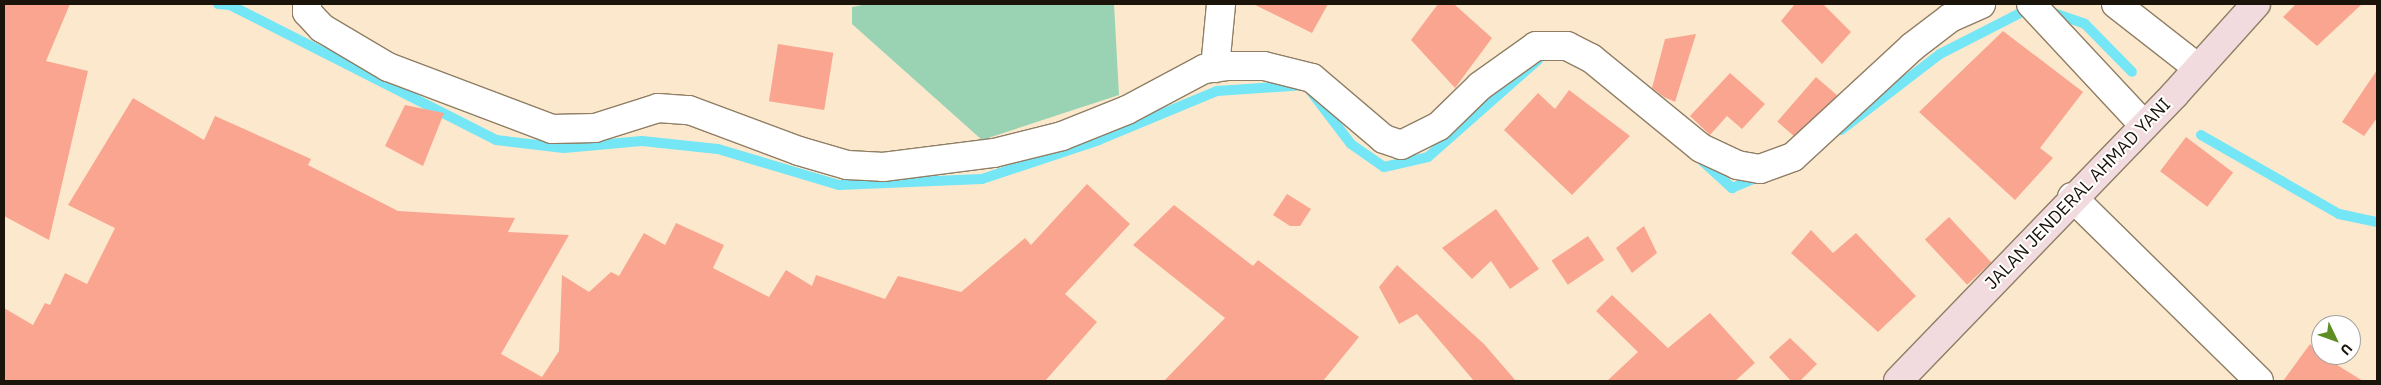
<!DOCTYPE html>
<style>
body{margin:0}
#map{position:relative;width:2381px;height:385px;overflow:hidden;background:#fce9cd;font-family:"IBM Plex Sans",sans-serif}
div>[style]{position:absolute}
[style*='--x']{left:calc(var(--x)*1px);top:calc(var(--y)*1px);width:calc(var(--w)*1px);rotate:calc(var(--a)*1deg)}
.green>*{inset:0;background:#99d3b3}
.stream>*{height:10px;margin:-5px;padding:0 5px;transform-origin:5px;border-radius:5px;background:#74e6f6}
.building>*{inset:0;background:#faa590;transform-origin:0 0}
.roads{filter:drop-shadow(1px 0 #8f7e65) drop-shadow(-1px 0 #8f7e65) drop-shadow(0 1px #8f7e65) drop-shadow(0 -1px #8f7e65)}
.minor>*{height:28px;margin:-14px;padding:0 14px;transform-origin:14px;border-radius:14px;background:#fff}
.secondary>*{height:28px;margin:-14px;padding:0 14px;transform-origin:14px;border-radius:14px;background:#f1dbde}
span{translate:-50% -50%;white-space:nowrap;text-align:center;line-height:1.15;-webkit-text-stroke:4px #fff;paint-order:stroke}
.street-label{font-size:18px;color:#1b140b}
.frame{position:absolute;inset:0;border:5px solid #1b140b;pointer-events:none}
.north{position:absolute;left:2311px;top:315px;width:50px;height:50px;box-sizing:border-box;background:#fff;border:1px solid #a4a19d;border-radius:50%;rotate:132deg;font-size:14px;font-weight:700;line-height:20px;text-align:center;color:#1b140b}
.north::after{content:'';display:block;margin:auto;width:18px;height:22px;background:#5e8e22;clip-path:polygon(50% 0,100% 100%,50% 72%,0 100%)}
</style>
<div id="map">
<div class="green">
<i style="clip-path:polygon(867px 4px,1114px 4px,1119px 95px,982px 140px,852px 24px,852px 7px)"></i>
</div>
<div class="stream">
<i style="--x:218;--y:4;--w:12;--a:5"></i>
<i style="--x:230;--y:5;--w:298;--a:26.9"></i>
<i style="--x:496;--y:140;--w:68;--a:6.7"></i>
<i style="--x:564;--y:148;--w:78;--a:-5.1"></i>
<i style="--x:642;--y:141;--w:76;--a:6"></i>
<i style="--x:718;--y:149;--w:126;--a:16.6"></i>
<i style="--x:839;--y:185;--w:143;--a:-2.4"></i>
<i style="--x:982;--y:179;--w:123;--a:-18.4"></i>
<i style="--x:1099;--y:140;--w:128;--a:-22.6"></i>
<i style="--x:1217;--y:91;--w:89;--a:-3.9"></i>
<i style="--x:1306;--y:85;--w:74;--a:52.7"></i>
<i style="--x:1351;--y:144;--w:40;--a:34.9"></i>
<i style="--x:1384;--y:167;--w:45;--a:-12.8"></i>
<i style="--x:1428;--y:157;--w:147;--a:-41.4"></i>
<i style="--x:2048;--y:11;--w:39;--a:19"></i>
<i style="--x:2085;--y:24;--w:67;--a:45.6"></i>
<i style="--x:1841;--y:130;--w:125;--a:-37.5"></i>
<i style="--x:1940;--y:54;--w:103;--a:-27.1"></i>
<i style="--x:2201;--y:135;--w:159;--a:29.8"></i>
<i style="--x:2339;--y:214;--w:39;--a:12"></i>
<i style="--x:1699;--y:158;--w:45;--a:42.3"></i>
<i style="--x:1732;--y:188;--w:30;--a:-23"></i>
</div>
<div class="building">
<i style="clip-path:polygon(4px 4px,70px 4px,46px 61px,88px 71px,49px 240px,4px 216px)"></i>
<i style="clip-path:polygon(1253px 4px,1328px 4px,1312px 33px)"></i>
<i style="clip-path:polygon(1438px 4px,1454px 4px,1492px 38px,1455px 88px,1411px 40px)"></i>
<i style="clip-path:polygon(1795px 4px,1823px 4px,1851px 32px,1822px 64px,1781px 21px)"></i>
<i style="clip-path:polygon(2296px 4px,2362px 4px,2317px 46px,2283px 17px)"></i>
<i style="clip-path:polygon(2003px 31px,2083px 92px,2040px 148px,2053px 158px,2015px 200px,1919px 112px)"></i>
<i style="clip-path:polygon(1696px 34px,1675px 102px,1664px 97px,1652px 88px,1665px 39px)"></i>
<i style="left:778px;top:44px;width:56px;height:58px;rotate:9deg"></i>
<i style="clip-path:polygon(2377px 70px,2377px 118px,2364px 136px,2342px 122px)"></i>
<i style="clip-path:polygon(1730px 73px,1765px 104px,1742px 129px,1727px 116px,1710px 135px,1690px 116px)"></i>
<i style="left:1816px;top:77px;width:28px;height:59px;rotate:41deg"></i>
<i style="clip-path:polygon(1569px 90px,1630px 136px,1572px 195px,1504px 130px,1538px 93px,1555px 109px)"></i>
<i style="clip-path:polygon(133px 98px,204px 140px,215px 116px,311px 159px,308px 165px,398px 211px,515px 218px,508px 232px,569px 235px,501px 354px,542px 377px,559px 351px,562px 275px,589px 292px,611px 272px,619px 276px,644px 233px,665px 245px,676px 223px,724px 245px,713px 268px,769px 297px,786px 270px,812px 286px,816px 275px,885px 299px,898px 276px,961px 292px,1025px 238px,1031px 245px,1087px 184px,1130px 224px,1065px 294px,1097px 322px,1045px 381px,4px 381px,4px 308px,33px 325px,45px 303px,50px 305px,65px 273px,87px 284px,115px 228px,68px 205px)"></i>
<i style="clip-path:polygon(405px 105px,444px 113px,423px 166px,385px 146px)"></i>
<i style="left:2186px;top:137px;width:59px;height:43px;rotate:37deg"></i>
<i style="clip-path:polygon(1287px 194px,1311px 209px,1300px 226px,1290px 226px,1273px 215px)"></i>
<i style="clip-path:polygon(1174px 205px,1253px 266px,1258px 260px,1359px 337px,1323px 381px,1164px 381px,1225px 318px,1133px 245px)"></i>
<i style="clip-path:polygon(1496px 209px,1539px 269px,1510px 289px,1491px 261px,1472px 279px,1442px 248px)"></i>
<i style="left:1949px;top:217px;width:62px;height:33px;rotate:47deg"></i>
<i style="clip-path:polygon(1644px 226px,1657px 253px,1632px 273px,1616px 248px)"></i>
<i style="clip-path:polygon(1811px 230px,1833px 253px,1856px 233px,1916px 296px,1878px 332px,1791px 253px)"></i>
<i style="left:1588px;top:236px;width:29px;height:44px;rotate:56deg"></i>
<i style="clip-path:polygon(1397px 265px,1484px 344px,1516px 381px,1474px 381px,1417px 314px,1399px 324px,1379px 287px)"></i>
<i style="clip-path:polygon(1612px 295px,1668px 348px,1710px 313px,1755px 363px,1735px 381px,1607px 381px,1638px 352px,1596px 311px)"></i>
<i style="clip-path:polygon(1790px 338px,1817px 364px,1800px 381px,1791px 381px,1769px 357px)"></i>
<i style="clip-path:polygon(2310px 344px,2321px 355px,2363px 381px,2283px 381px)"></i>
</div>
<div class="roads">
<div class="minor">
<i style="--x:307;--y:4;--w:8;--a:90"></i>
<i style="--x:307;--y:12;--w:22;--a:47"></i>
<i style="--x:322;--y:28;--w:77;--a:30.6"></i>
<i style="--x:388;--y:67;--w:175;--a:20.7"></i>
<i style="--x:552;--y:129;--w:43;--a:-1.3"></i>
<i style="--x:595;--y:128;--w:66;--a:-17.6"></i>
<i style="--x:658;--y:108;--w:31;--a:4"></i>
<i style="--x:689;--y:110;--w:117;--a:20.4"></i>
<i style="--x:799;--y:151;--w:50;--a:16.3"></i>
<i style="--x:847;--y:165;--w:36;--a:3"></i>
<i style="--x:883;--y:167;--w:112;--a:-7.2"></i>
<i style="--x:994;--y:153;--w:70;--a:-14"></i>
<i style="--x:1062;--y:136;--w:70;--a:-21.8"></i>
<i style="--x:1127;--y:110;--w:87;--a:-28"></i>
<i style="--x:1204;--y:69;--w:23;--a:-7"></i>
<i style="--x:1227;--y:66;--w:37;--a:0"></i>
<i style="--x:1264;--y:66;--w:49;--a:14"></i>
<i style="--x:1312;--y:78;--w:94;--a:40.3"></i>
<i style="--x:1384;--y:139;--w:18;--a:19"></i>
<i style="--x:1401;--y:145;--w:42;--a:-26.6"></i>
<i style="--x:1439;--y:126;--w:57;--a:-44.3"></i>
<i style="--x:1480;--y:86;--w:69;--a:-35.5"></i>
<i style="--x:1536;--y:46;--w:31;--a:0"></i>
<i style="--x:1567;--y:46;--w:27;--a:27"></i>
<i style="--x:1591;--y:58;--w:142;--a:39.3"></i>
<i style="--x:1701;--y:148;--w:40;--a:25"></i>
<i style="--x:1737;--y:165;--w:23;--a:10"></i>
<i style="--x:1760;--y:169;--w:35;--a:-20"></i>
<i style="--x:1793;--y:157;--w:162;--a:-42.7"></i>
<i style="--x:1912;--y:47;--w:48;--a:-37.3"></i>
<i style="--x:1950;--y:18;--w:34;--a:-24"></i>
<i style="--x:2031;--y:4;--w:166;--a:47"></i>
<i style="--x:2116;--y:4;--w:104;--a:38"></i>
<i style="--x:1215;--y:68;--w:64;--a:-84.6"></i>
<i style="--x:2072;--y:197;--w:262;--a:44.5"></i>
</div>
<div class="secondary">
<i style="--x:1898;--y:381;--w:399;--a:-46"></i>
<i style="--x:2175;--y:94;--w:121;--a:-48"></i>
</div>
</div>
<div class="street-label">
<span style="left:2078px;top:194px;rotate:-46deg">JALAN JENDERAL AHMAD YANI</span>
</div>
<div class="frame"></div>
<div class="north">U</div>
</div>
